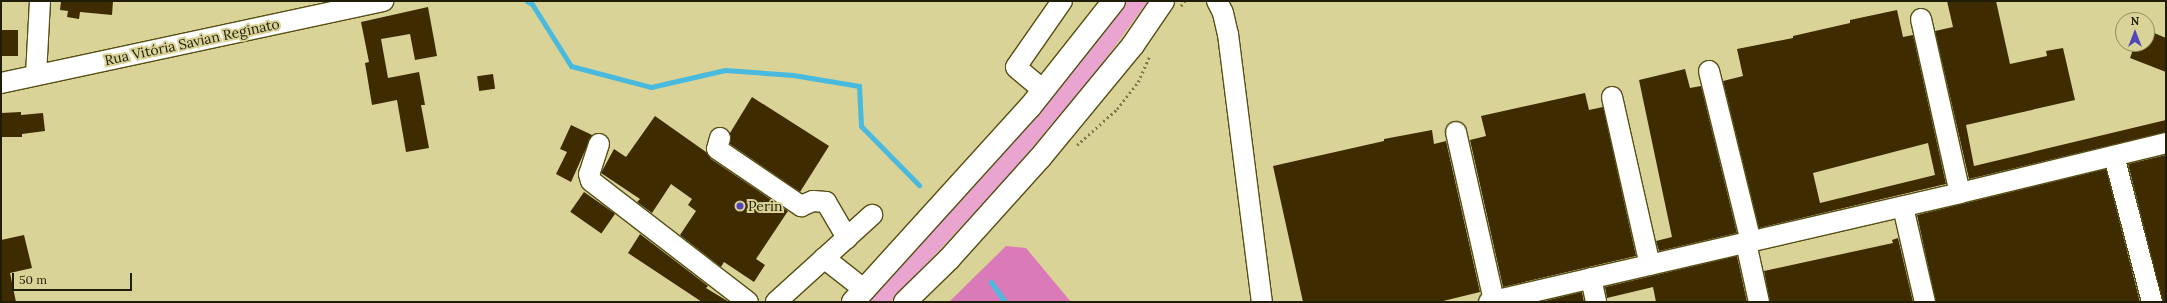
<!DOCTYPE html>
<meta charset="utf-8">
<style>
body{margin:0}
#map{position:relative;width:2167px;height:303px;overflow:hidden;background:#dad397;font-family:Lora,serif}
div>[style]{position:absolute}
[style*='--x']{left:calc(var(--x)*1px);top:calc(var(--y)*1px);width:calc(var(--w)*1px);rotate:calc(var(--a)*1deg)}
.green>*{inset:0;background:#e9a5cf}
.forest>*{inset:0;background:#db7ab8}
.stream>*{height:5px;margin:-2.5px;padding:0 2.5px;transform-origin:2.5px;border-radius:2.5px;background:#49bade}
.building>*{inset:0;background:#3e2b00;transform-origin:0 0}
.path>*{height:2.5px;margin-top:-1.25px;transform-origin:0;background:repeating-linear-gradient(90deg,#7e794f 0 2px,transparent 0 5px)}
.roads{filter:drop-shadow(1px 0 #564f14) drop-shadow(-1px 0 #564f14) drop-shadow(0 1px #564f14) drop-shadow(0 -1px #564f14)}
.minor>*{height:20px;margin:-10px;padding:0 10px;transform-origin:10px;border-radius:10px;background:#fff}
.highway>*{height:22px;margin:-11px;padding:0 11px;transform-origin:11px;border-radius:11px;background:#fff}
.dots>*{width:11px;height:11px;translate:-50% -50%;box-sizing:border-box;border:2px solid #dad397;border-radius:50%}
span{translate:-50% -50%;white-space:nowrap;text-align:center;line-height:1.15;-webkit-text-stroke:4px #dad397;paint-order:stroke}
.street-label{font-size:14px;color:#1f1d05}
.poi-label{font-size:14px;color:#1f1d05}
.left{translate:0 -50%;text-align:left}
.frame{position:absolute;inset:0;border:2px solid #1f1d05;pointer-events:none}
.north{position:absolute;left:2115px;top:12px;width:40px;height:40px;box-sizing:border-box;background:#dad397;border:1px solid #8f8a5d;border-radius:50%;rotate:0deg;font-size:11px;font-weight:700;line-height:16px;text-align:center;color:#1f1d05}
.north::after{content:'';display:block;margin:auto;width:14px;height:18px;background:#5244bb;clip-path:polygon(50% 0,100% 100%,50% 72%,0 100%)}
.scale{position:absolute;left:12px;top:273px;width:120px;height:18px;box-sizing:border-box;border:2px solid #1f1d05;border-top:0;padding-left:5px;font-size:12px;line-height:14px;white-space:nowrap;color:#1f1d05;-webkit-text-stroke:3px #dad397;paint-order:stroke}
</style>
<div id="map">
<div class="green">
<i style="clip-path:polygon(1122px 1px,1148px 1px,1095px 73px,998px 188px,890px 302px,864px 302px,985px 175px,1046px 104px)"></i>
</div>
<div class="forest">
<i style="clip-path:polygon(1006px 246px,1026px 248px,1071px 302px,949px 302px)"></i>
</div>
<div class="stream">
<i style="--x:527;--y:1;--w:6;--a:31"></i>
<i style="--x:532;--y:4;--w:73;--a:57.8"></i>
<i style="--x:571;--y:66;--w:83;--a:14.7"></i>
<i style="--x:651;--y:87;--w:76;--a:-12.9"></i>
<i style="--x:725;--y:70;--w:68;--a:4.2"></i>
<i style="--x:793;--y:75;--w:67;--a:9.5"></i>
<i style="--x:859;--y:86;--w:40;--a:87.1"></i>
<i style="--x:861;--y:126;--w:83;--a:45.5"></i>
<i style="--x:991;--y:282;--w:24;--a:55"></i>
</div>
<div class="building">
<i style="clip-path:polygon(61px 1px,113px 1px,112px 15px,80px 12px,79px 19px,67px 17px,68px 11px,60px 10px)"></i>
<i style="clip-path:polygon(1947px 1px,1996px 1px,2010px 64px,2047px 56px,2046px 51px,2063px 48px,2075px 100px,1966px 125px,1974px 166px,2166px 120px,2166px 132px,1969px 179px,1935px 31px,1953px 27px)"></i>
<i style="clip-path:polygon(428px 7px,437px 56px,415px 60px,410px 34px,381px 39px,388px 78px,419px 72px,425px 105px,421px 105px,429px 148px,406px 152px,397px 100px,372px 105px,365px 63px,369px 62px,361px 22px)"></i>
<i style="clip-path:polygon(evenodd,1897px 10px,1903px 37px,1913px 35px,1946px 184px,1759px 228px,1723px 81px,1743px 76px,1737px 49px,1793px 38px,1793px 36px,1850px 23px,1850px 20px,1897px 10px,1928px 143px,1935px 175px,1820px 203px,1813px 173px,1928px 143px)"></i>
<i style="left:1px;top:30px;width:17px;height:26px"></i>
<i style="clip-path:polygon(2147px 30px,2166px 38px,2166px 72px,2130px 58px,2135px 44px,2147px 44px)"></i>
<i style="clip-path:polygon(1685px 69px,1690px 88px,1701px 86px,1737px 233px,1659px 251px,1656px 241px,1672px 237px,1639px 80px)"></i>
<i style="left:493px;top:74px;width:15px;height:16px;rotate:82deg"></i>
<i style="clip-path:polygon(1585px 93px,1589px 110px,1603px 107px,1636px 256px,1503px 287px,1470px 140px,1486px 136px,1481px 116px)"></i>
<i style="clip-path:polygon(752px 97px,829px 146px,800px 192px,730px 144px,730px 133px)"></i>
<i style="clip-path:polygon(21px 112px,21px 115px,43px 113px,45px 131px,22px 134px,22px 137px,1px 137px,1px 113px)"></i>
<i style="clip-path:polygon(655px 116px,706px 152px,711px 159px,788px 211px,756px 259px,765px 265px,754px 282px,724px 262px,721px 267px,680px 235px,696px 211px,688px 205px,692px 199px,671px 184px,652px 213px,637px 202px,640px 199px,601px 173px,614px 149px,626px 157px)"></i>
<i style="clip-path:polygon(571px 125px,592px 135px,571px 182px,556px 174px,567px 152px,560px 149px)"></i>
<i style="clip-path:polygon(1432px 130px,1434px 144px,1446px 141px,1480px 292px,1439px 302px,1303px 302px,1273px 166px,1384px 141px,1384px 139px)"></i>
<i style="clip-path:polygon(2166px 155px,2166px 302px,2163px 302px,2128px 164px)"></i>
<i style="clip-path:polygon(2106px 169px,2140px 302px,1936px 302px,1917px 215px)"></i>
<i style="left:584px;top:192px;width:38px;height:24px;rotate:35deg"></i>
<i style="clip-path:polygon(640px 234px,708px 286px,706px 288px,729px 302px,702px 302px,628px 253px)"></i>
<i style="clip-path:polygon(24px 235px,32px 268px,10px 273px,16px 302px,1px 302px,1px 240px)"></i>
<i style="clip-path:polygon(1898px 238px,1913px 302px,1770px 302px,1764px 271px,1893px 243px,1892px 240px)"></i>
<i style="clip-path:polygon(1737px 256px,1747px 302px,1656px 302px,1653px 287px,1607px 298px,1605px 287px)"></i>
<i style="clip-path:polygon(1582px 292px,1584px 302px,1540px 302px)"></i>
</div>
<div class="path">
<i style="--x:1181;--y:6;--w:6;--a:-51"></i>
<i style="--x:1077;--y:145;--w:54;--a:-42"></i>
<i style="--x:1117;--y:109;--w:34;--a:-52"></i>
<i style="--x:1138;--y:82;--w:27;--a:-66"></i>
</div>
<div class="roads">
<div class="minor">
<i style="--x:1217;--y:1;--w:13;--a:63"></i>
<i style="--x:1223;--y:13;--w:22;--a:77"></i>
<i style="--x:1228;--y:34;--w:270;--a:82.8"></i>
<i style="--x:1921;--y:19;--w:178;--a:77.4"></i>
<i style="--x:1709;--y:71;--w:176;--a:76.2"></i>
<i style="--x:36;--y:75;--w:74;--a:-86.9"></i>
<i style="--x:1;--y:83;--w:391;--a:-12.1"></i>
<i style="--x:1043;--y:90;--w:35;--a:-140"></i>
<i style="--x:1016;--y:67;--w:80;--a:-55.1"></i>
<i style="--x:1612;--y:97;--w:172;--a:77.3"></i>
<i style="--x:1456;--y:132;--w:173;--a:77.3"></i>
<i style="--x:720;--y:138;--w:11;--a:105"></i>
<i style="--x:717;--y:149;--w:102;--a:34.2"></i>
<i style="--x:801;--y:206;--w:13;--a:-23"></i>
<i style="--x:813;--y:201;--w:13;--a:4"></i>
<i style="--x:826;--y:202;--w:42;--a:59.7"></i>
<i style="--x:599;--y:144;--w:32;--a:108"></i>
<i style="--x:589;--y:174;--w:7;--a:74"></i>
<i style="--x:591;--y:181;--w:198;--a:37.6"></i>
<i style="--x:2114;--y:156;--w:151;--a:75.4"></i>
<i style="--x:1903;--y:207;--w:98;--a:77"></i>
<i style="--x:1746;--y:243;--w:60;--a:77.6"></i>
<i style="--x:824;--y:258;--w:52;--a:38"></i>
<i style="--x:1591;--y:278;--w:25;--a:78"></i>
<i style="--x:776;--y:302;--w:130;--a:-42.2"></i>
<i style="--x:1489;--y:302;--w:483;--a:-13"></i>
<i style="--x:1960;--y:193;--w:212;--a:-13.6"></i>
</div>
<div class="highway">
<i style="--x:853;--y:302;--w:263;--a:-47.8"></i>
<i style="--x:1030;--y:107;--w:135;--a:-51.6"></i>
<i style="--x:905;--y:302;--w:62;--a:-44.3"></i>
<i style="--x:949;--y:259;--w:136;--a:-48"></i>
<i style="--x:1040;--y:158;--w:146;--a:-50.5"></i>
<i style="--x:1133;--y:45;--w:53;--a:-55.7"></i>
</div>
</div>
<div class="dots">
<i style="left:740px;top:206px;background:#5244bb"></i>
</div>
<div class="street-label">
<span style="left:192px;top:42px;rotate:-12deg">Rua Vitória Savian Reginato</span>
</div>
<div class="poi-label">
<span class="left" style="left:748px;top:206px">Perin</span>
</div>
<div class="frame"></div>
<div class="north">N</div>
<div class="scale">50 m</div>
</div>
